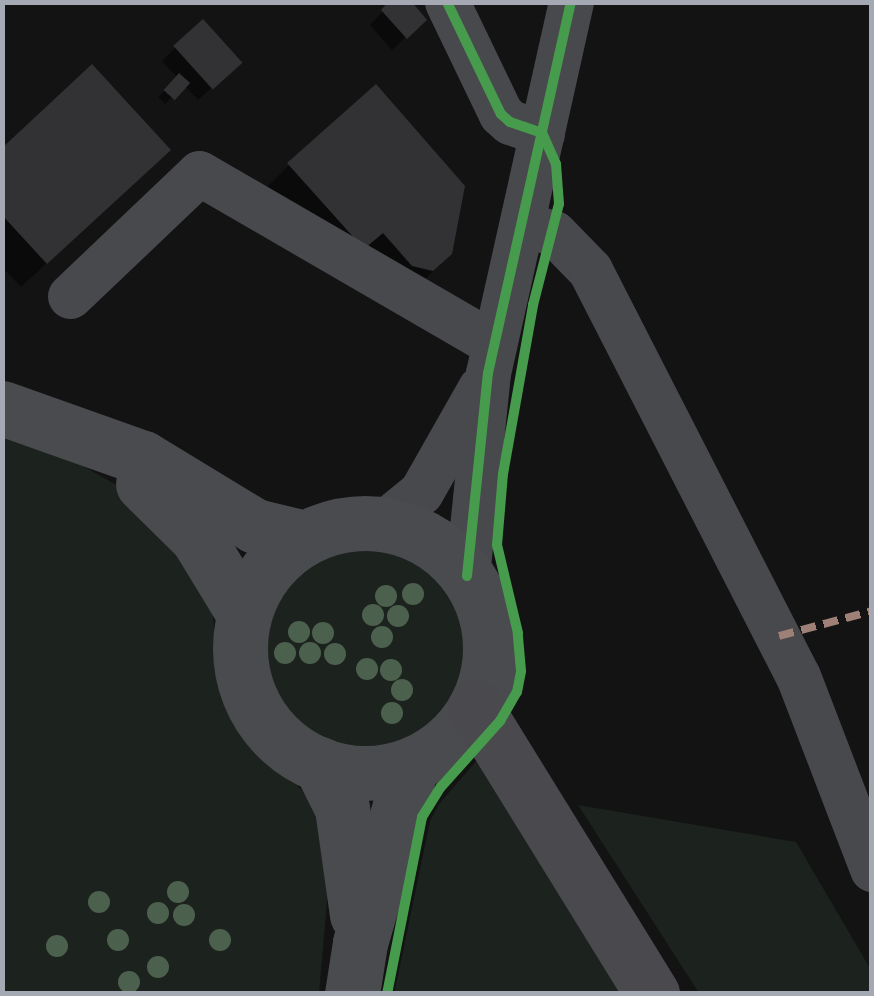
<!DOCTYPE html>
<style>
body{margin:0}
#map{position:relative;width:874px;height:996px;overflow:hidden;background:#131313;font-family:"Source Sans 3",sans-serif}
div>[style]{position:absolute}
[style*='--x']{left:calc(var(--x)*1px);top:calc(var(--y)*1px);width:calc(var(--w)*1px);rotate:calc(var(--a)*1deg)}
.green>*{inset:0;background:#1c221d}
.round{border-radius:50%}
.shadow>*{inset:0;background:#0007}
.building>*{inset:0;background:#323234;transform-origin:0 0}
.minor>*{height:45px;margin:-22.5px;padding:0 22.5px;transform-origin:22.5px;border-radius:22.5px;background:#48494c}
.major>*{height:55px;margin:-27.5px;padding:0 27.5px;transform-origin:27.5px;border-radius:27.5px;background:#4a4b4e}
.major>.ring{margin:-27.5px;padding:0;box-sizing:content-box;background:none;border:55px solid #4a4b4e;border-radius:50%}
.highway>*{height:55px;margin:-27.5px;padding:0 27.5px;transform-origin:27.5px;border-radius:27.5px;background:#4a4a4e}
.quiet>*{height:8px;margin-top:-4px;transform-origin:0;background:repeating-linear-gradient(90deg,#9e8076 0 15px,transparent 0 23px)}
.cycleway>*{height:10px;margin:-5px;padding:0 5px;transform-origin:5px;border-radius:5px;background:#469c4c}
.trees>*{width:22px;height:22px;margin:-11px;border-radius:50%;background:#4c604e}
span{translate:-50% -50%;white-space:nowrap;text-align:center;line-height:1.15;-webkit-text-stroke:9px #0e0d0f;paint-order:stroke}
.frame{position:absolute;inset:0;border:5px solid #a4a9b4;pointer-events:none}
</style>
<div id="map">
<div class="green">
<i style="clip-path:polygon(3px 431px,69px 458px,120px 487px,166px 526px,213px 615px,217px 665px,232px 708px,256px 745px,307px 795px,321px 824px,328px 890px,319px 993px,3px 993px)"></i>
<i class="round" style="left:266px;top:550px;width:198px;height:198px"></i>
<i style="clip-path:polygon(477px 760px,634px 993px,394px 994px,430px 821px,439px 804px)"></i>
<i style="clip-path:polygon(578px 805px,796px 842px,871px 970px,871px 993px,699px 993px)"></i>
</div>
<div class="shadow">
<i style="clip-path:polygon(392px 2px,424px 19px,392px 50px,370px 25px)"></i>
<i style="clip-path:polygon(175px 48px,225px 76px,198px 100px,184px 85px,165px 104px,158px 97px,178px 78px,162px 61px)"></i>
<i style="clip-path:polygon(2px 151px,143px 174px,21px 287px,2px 267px)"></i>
<i style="clip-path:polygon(289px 165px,438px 266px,417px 287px,264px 190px)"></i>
</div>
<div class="building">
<i style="clip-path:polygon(388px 2px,412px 2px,427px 20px,407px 39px,381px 10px)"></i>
<i style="left:203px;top:19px;width:59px;height:40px;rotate:48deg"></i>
<i style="clip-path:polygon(92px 64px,171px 150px,47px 264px,2px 215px,2px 148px)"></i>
<i style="left:179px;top:73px;width:15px;height:23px;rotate:42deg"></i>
<i style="clip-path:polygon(376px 84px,465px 186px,452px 254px,433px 271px,412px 266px,383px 233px,364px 249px,287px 163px)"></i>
</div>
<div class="minor">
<i style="--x:447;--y:2;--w:124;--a:64.3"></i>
<i style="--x:501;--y:114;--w:12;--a:42"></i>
<i style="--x:510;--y:122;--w:34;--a:19"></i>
<i style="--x:522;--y:224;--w:33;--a:16"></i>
<i style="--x:554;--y:233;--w:52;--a:45.8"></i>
<i style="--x:590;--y:270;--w:456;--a:62.9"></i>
<i style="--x:798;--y:676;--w:207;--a:69"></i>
<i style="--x:70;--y:296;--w:178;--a:-43.6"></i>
<i style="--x:199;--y:173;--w:341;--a:30.1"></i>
<i style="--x:382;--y:524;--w:50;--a:-39.4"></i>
<i style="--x:421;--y:492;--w:120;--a:-60.4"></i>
<i style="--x:467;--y:576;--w:204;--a:-84.1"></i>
<i style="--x:488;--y:373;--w:380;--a:-77.4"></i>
</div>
<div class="major">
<i style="--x:2;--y:408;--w:150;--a:19.5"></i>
<i style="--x:143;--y:458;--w:131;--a:31.3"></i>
<i style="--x:255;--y:526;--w:51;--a:13.5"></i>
<i style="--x:143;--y:484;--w:76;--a:44.5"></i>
<i style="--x:197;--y:537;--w:90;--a:58.6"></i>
<i class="ring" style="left:240px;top:523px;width:195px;height:195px"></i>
<i style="--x:320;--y:764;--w:49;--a:63.4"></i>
<i style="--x:342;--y:808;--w:108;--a:82"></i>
<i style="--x:352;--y:994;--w:52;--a:-81.1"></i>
<i style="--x:360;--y:943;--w:186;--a:-73.8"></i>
</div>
<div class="highway">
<i style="--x:475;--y:707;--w:337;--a:58.3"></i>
</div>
<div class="quiet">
<i style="--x:779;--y:636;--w:96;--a:-15"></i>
</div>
<div class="cycleway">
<i style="--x:447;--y:2;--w:124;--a:64.3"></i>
<i style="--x:501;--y:114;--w:12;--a:42"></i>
<i style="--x:510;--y:122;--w:34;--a:19"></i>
<i style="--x:467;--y:576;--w:204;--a:-84.1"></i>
<i style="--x:488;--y:373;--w:380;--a:-77.4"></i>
<i style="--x:387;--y:994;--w:180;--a:-78.8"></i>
<i style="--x:422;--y:817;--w:36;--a:-58"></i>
<i style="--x:441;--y:787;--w:89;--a:-48.2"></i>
<i style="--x:500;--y:721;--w:34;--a:-60"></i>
<i style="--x:517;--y:692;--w:21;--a:-79"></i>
<i style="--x:521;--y:671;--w:38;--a:-95"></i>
<i style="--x:518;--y:633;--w:90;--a:-103.4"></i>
<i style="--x:497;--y:545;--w:71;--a:-85.2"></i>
<i style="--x:503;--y:474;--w:172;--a:-79.9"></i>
<i style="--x:533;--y:305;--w:104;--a:-75.6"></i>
<i style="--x:559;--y:204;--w:40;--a:-94.3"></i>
<i style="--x:556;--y:164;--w:34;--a:-114"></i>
</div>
<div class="trees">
<i style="left:413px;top:594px"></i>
<i style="left:386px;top:596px"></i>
<i style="left:373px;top:615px"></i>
<i style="left:398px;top:616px"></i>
<i style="left:299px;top:632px"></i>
<i style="left:323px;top:633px"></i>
<i style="left:382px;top:637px"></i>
<i style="left:285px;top:653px"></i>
<i style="left:310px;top:653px"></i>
<i style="left:335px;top:654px"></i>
<i style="left:367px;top:669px"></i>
<i style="left:391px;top:670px"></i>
<i style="left:402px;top:690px"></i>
<i style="left:392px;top:713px"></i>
<i style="left:178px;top:892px"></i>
<i style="left:99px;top:902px"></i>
<i style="left:158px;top:913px"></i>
<i style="left:184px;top:915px"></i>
<i style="left:118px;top:940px"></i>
<i style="left:220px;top:940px"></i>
<i style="left:57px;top:946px"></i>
<i style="left:158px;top:967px"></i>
<i style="left:129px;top:982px"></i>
</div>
<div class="frame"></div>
</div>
